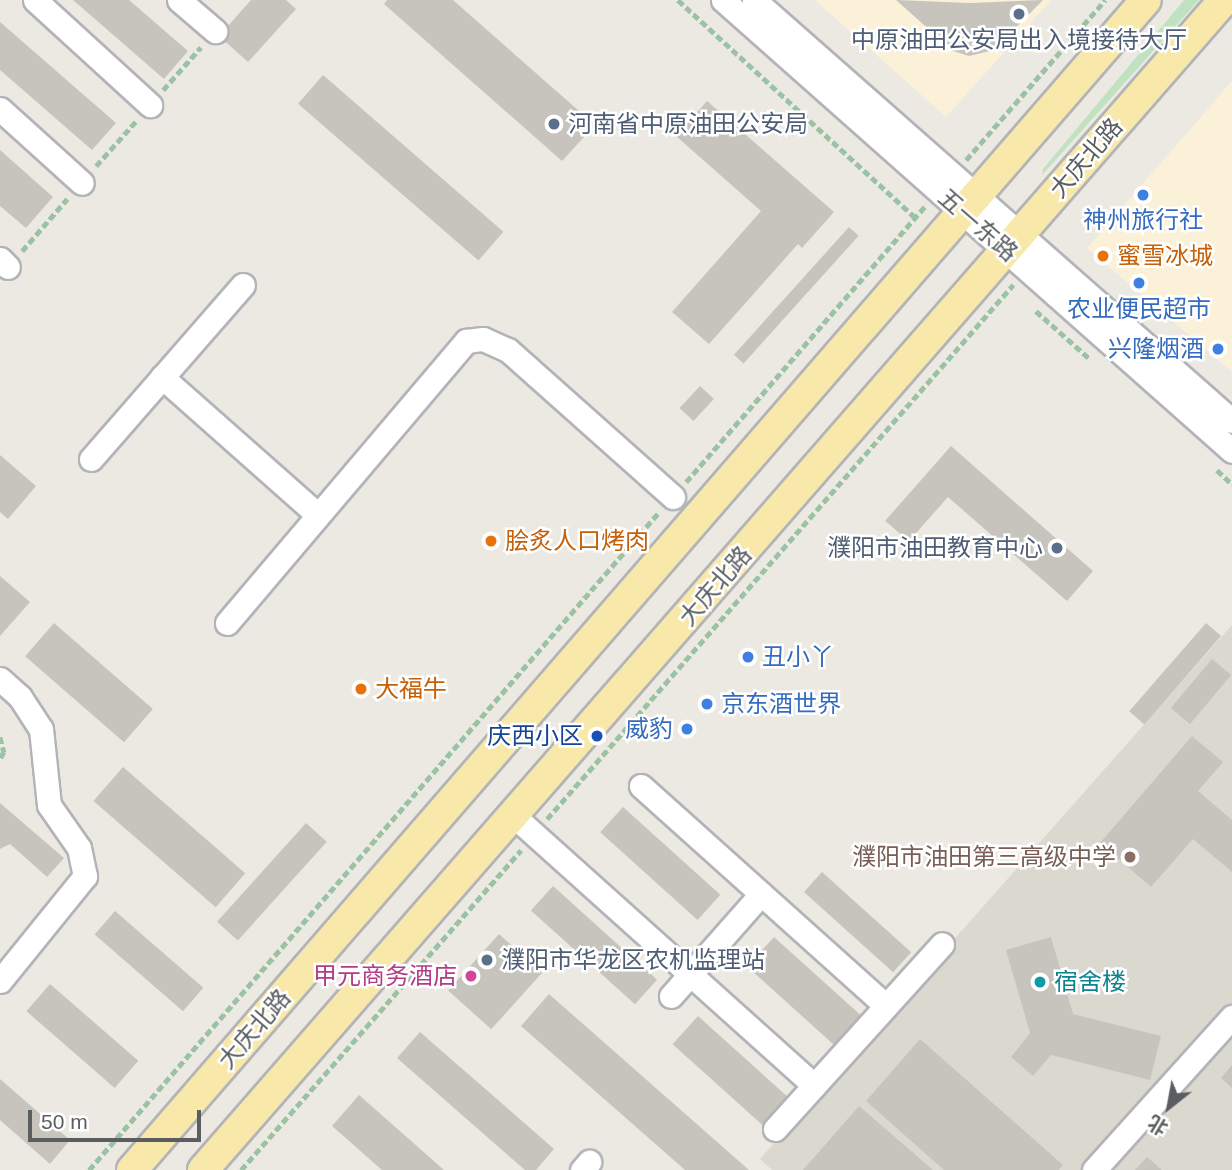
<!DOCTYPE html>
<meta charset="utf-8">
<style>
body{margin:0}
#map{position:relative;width:1232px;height:1170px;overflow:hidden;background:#ece9e2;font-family:Helvetica,"Noto Sans SC",sans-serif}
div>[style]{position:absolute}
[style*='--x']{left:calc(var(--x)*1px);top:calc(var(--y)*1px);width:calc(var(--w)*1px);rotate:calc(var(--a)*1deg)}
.commercial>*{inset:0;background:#faf1d8}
.education>*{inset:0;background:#dbd8d0}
.green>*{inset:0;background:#c1e2c0}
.building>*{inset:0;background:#c7c4be;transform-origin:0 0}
.path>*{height:4.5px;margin-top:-2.25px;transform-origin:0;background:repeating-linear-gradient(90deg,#9ac2a3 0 7px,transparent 0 10.5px)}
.roads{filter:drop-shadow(2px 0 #b2b4b8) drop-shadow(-2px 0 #b2b4b8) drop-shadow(0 2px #b2b4b8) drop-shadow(0 -2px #b2b4b8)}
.minor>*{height:23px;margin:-11.5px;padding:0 11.5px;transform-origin:11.5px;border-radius:11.5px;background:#fff}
.major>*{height:30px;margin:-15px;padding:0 15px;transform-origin:15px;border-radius:15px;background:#f8e8aa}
.dots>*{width:19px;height:19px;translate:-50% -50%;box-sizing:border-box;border:4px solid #fff;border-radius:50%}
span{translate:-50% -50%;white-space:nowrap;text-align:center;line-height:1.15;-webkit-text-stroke:5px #fff;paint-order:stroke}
.service-label{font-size:24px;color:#4e5e75}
.left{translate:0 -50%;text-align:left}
.right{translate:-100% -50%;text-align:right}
.street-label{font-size:24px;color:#5a5e61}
.shop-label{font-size:24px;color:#366cbe}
.food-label{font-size:24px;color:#c56008}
.transit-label{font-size:24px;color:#164399}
.education-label{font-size:24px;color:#785e54}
.hotel-label{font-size:24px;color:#b23c85}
.culture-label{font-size:24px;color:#0d838f}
.north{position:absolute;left:1134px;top:1072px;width:70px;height:70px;-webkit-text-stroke:5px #fff;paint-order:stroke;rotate:211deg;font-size:19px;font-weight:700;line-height:28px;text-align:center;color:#5a5e61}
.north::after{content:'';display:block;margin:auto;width:24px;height:32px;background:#5a5e61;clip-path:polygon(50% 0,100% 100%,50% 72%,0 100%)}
.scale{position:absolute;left:28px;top:1110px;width:173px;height:32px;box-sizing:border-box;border:4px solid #5a5e61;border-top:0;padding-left:9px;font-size:21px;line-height:24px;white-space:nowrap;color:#5a5e61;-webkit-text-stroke:5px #fff;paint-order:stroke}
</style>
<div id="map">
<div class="commercial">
<i style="clip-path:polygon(815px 0,1051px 0,946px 117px)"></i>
<i style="clip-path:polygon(1232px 81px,1232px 372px,1087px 248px)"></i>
</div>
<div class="education">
<i style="clip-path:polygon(1232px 625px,1232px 1170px,772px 1170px,760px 1159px)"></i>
</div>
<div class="green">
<i style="clip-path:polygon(1184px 0,1199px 0,1042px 175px,1043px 169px)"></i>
</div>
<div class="building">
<i style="clip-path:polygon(73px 0,129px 0,188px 51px,164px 79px)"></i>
<i style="clip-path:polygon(251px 0,286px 0,296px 9px,248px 62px,219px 36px)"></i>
<i style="clip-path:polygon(387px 0,453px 0,595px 125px,562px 161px,384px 4px)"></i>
<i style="clip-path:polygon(896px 0,970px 3px,1043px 0,994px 50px,969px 56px,953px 51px)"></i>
<i style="clip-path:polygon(0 22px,116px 123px,92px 150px,0 70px)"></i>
<i style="left:323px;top:75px;width:239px;height:38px;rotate:41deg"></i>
<i style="clip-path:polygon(707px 101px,834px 212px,802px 248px,798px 244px,709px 344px,672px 312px,761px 211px,676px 136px)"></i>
<i style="clip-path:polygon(0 150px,53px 197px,26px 228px,0 206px)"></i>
<i style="left:849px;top:227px;width:13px;height:172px;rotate:42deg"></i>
<i style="left:700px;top:386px;width:19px;height:30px;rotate:43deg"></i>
<i style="clip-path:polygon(951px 446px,1093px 571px,1067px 601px,948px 497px,909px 541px,885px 521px)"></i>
<i style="clip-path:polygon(0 455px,36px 486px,8px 519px,0 512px)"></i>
<i style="clip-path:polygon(0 576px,30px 602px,0 636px)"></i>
<i style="left:54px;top:623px;width:131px;height:44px;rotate:41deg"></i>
<i style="left:1206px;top:623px;width:20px;height:117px;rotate:41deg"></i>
<i style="left:1212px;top:659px;width:25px;height:64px;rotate:40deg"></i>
<i style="clip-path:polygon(1192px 736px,1223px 762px,1198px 791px,1232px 820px,1232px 872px,1193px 839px,1151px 887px,1100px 843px)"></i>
<i style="left:123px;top:767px;width:162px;height:45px;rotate:41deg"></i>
<i style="clip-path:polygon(0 803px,64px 858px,47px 877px,10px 844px,0 849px)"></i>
<i style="left:623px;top:807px;width:131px;height:34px;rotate:42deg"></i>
<i style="left:306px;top:823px;width:28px;height:133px;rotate:42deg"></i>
<i style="left:822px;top:872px;width:120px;height:27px;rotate:42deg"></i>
<i style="left:553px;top:886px;width:140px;height:33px;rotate:42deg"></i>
<i style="left:115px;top:911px;width:117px;height:31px;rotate:41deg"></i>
<i style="left:499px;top:934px;width:58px;height:76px;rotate:42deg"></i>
<i style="left:774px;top:937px;width:118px;height:40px;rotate:42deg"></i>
<i style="clip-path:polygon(1051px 937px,1073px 1014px,1161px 1036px,1150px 1080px,1051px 1055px,1033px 1076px,1011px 1057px,1030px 1033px,1006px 950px)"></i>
<i style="left:50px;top:984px;width:117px;height:36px;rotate:41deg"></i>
<i style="clip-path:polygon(549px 994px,749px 1170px,685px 1170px,521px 1026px)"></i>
<i style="left:698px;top:1016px;width:122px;height:38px;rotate:42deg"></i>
<i style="clip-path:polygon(420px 1032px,554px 1149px,536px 1170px,525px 1170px,397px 1058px)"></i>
<i style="clip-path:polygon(920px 1039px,1063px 1165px,1059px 1170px,944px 1170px,866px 1101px)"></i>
<i style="clip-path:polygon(1232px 1065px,1232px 1088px,1221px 1078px)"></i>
<i style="clip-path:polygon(0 1079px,70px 1140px,50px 1164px,0 1120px)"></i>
<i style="clip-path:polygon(359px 1095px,444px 1170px,382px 1170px,332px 1126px)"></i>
<i style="clip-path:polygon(859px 1106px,933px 1170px,803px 1170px)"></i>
<i style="clip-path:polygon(1147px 1157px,1162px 1170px,1135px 1170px)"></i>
</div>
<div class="path">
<i style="--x:678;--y:0;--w:321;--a:42.5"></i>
<i style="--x:163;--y:90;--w:57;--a:-48.5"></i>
<i style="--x:966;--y:160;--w:212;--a:-49"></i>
<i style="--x:96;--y:166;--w:62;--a:-48.3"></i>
<i style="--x:22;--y:251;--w:69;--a:-49.1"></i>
<i style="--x:1036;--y:311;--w:71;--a:41.6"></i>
<i style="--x:1217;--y:470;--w:21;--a:43"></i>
<i style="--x:686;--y:482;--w:365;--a:-49.1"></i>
<i style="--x:0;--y:737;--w:16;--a:75"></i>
<i style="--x:4;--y:752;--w:9;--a:117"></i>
<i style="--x:547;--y:819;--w:709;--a:-48.89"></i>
<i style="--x:89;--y:1170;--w:871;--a:-49.1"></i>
<i style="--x:241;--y:1170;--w:425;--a:-48.8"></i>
</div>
<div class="roads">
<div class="minor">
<i style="--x:35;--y:0;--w:156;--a:42.4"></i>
<i style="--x:179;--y:0;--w:48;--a:40.7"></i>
<i style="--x:723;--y:0;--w:680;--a:41.54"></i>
<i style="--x:754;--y:0;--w:637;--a:41.37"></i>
<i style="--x:0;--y:109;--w:110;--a:42.1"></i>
<i style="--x:0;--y:259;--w:11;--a:45"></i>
<i style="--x:162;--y:377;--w:208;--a:41.5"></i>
<i style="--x:91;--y:459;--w:231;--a:-48.9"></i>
<i style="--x:227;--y:623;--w:370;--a:-49.7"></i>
<i style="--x:466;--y:341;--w:17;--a:-7"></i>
<i style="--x:483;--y:339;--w:27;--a:24"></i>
<i style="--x:508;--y:350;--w:221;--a:41.7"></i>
<i style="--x:0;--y:679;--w:27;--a:42"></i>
<i style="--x:20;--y:697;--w:38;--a:57"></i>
<i style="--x:41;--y:729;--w:76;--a:84"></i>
<i style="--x:49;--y:805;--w:52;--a:55.1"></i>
<i style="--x:79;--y:848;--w:29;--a:78"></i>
<i style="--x:85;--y:876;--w:135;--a:129"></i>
<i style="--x:641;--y:786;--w:329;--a:41.9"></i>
<i style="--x:515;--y:817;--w:402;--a:41.9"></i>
<i style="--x:671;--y:996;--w:136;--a:-48.6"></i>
<i style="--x:775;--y:1129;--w:249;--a:-47.9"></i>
<i style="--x:582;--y:1170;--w:11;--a:-49"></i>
<i style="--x:1094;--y:1170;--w:206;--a:-48"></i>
</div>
<div class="major">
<i style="--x:132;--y:1170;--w:1548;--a:-49.09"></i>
<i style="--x:203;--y:1170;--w:1553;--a:-48.89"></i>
</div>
</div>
<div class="dots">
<i style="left:1019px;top:14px;background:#5c6f8a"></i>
<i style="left:554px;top:124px;background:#5c6f8a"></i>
<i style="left:1143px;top:195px;background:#3f7fe0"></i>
<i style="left:1103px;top:256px;background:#e8710a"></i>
<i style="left:1139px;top:283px;background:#3f7fe0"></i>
<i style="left:1218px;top:349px;background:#3f7fe0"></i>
<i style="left:491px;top:541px;background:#e8710a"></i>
<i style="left:1057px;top:548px;background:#5c6f8a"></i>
<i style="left:748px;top:657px;background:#3f7fe0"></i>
<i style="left:361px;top:689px;background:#e8710a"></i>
<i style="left:707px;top:704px;background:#3f7fe0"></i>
<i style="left:687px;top:729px;background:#3f7fe0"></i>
<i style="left:597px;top:736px;background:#1a4fb4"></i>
<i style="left:1130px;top:857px;background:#8d6e63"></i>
<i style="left:487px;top:960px;background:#5c6f8a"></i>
<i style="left:471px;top:976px;background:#d1479c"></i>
<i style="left:1040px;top:982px;background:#0f9aa8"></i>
</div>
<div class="service-label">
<span style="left:1019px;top:40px">中原油田公安局出入境接待大厅</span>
<span class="left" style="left:568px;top:124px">河南省中原油田公安局</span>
<span class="right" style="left:1043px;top:548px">濮阳市油田教育中心</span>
<span class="left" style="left:501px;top:960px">濮阳市华龙区农机监理站</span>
</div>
<div class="street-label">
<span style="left:1086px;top:158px;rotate:-49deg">大庆北路</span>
<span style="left:978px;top:225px;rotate:41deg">五一东路</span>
<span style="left:715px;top:586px;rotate:-49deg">大庆北路</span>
<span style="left:254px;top:1029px;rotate:-49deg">大庆北路</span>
</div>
<div class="shop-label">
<span style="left:1143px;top:220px">神州旅行社</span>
<span style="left:1139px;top:309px">农业便民超市</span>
<span class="right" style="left:1204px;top:349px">兴隆烟酒</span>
<span class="left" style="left:762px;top:657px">丑小丫</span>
<span class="left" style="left:721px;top:704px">京东酒世界</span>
<span class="right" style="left:673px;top:729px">威豹</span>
</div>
<div class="food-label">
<span class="left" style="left:1117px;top:256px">蜜雪冰城</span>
<span class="left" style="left:505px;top:541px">脍炙人口烤肉</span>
<span class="left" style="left:375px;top:689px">大福牛</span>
</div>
<div class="transit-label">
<span class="right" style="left:583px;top:736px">庆西小区</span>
</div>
<div class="education-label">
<span class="right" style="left:1116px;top:857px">濮阳市油田第三高级中学</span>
</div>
<div class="hotel-label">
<span class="right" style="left:457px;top:976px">甲元商务酒店</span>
</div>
<div class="culture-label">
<span class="left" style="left:1054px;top:982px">宿舍楼</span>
</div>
<div class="north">北</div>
<div class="scale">50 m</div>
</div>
